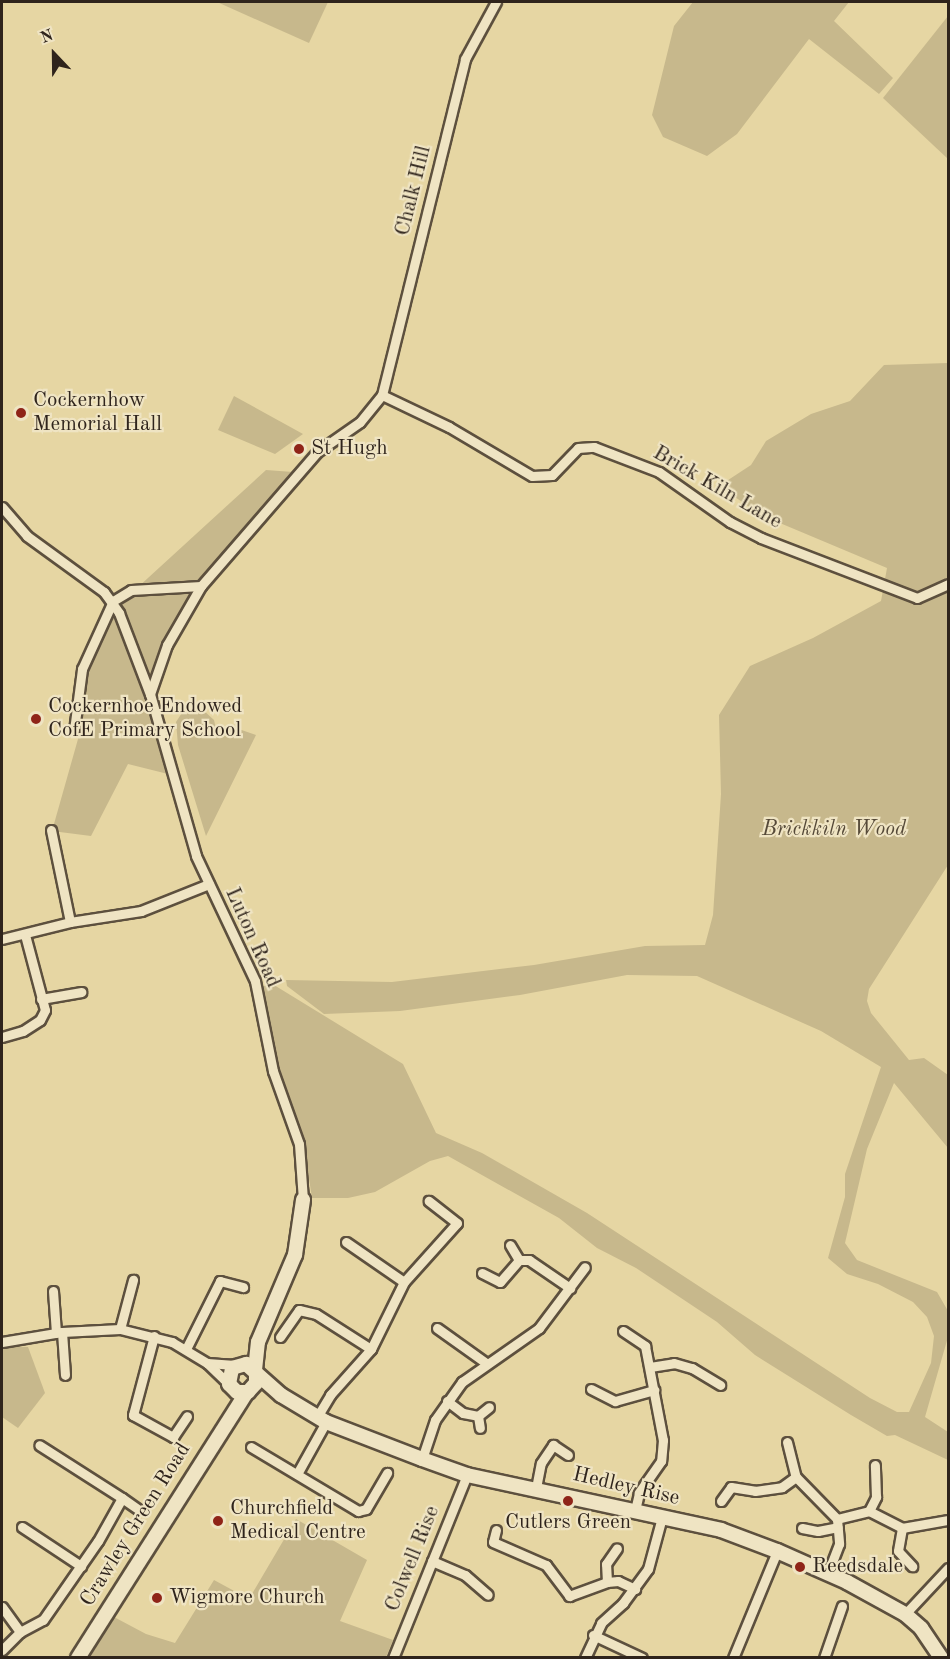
<!DOCTYPE html>
<style>
body{margin:0}
#map{position:relative;width:950px;height:1659px;overflow:hidden;background:#e6d6a3;font-family:"Old Standard TT",serif}
div>[style]{position:absolute}
[style*='--x']{left:calc(var(--x)*1px);top:calc(var(--y)*1px);width:calc(var(--w)*1px);rotate:calc(var(--a)*1deg)}
.green>*{inset:0;background:#c7b88c}
.roads{filter:drop-shadow(2px 0 #5d503e) drop-shadow(-2px 0 #5d503e) drop-shadow(0 2px #5d503e) drop-shadow(0 -2px #5d503e)}
.street>*{height:9px;margin:-4.5px;padding:0 4.5px;transform-origin:4.5px;border-radius:4.5px;background:#efe4c3}
.secondary>*{height:14px;margin:-7px;padding:0 7px;transform-origin:7px;border-radius:7px;background:#efe4c3}
.dots>*{width:16px;height:16px;translate:-50% -50%;box-sizing:border-box;border:3px solid #efe4c3;border-radius:50%}
span{translate:-50% -50%;white-space:nowrap;text-align:center;line-height:1.15;-webkit-text-stroke:4.5px #efe4c3;paint-order:stroke}
.street-label{font-size:21px;color:#2f241c}
.poi-label{font-size:21px;color:#2f241c}
.left{translate:0 -50%;text-align:left}
.park-label{font-size:21px;color:#554938;font-style:italic}
.frame{position:absolute;inset:0;border:3px solid #2f241c;pointer-events:none}
.north{position:absolute;left:24px;top:24px;width:60px;height:60px;-webkit-text-stroke:4px #efe4c3;paint-order:stroke;rotate:338deg;font-size:16px;font-weight:700;line-height:24px;text-align:center;color:#2f241c}
.north::after{content:'';display:block;margin:auto;width:21px;height:27px;background:#2f241c;clip-path:polygon(50% 0,100% 100%,50% 72%,0 100%)}
</style>
<div id="map">
<div class="green">
<i style="clip-path:polygon(217px 2px,328px 2px,309px 43px)"></i>
<i style="clip-path:polygon(693px 2px,849px 2px,834px 21px,893px 78px,879px 94px,809px 39px,737px 134px,707px 156px,663px 137px,652px 115px,674px 26px)"></i>
<i style="clip-path:polygon(948px 16px,948px 159px,883px 98px)"></i>
<i style="clip-path:polygon(948px 363px,948px 865px,869px 989px,867px 1001px,871px 1013px,909px 1060px,924px 1058px,948px 1075px,948px 1148px,894px 1083px,867px 1149px,845px 1243px,857px 1260px,937px 1292px,948px 1311px,948px 1337px,925px 1417px,948px 1432px,948px 1460px,895px 1435px,887px 1436px,851px 1415px,755px 1355px,717px 1322px,636px 1268px,597px 1248px,559px 1218px,448px 1156px,430px 1161px,375px 1192px,348px 1198px,312px 1198px,305px 1153px,279px 1075px,263px 986px,274px 985px,403px 1064px,436px 1133px,482px 1153px,587px 1213px,870px 1398px,897px 1412px,909px 1412px,931px 1363px,934px 1336px,927px 1317px,913px 1302px,878px 1284px,847px 1274px,828px 1258px,845px 1197px,845px 1174px,881px 1067px,821px 1031px,697px 976px,627px 975px,520px 995px,400px 1011px,324px 1014px,287px 986px,286px 980px,392px 982px,534px 965px,645px 946px,705px 945px,713px 915px,721px 794px,719px 715px,750px 666px,813px 638px,881px 601px,887px 568px,761px 515px,719px 486px,751px 465px,766px 441px,811px 414px,850px 401px,884px 365px)"></i>
<i style="clip-path:polygon(234px 396px,303px 434px,275px 454px,218px 430px)"></i>
<i style="clip-path:polygon(266px 470px,293px 472px,207px 574px,160px 651px,152px 674px,147px 705px,168px 774px,128px 764px,91px 836px,52px 831px,80px 732px,87px 668px,113px 610px)"></i>
<i style="clip-path:polygon(191px 699px,214px 720px,217px 733px,230px 726px,256px 735px,206px 836px,178px 745px,176px 722px)"></i>
<i style="clip-path:polygon(2px 1347px,28px 1347px,45px 1393px,18px 1428px,2px 1417px)"></i>
<i style="clip-path:polygon(296px 1519px,367px 1560px,340px 1621px,393px 1640px,386px 1657px,87px 1657px,114px 1617px,146px 1634px,175px 1643px,214px 1580px,249px 1599px)"></i>
</div>
<div class="roads">
<div class="street">
<i style="--x:382;--y:395;--w:74;--a:25.5"></i>
<i style="--x:449;--y:427;--w:96;--a:30.6"></i>
<i style="--x:532;--y:476;--w:20;--a:-3"></i>
<i style="--x:552;--y:475;--w:37;--a:-46"></i>
<i style="--x:578;--y:448;--w:16;--a:-4"></i>
<i style="--x:594;--y:447;--w:70;--a:21"></i>
<i style="--x:659;--y:472;--w:87;--a:35.2"></i>
<i style="--x:730;--y:522;--w:35;--a:27"></i>
<i style="--x:761;--y:538;--w:167;--a:21"></i>
<i style="--x:917;--y:598;--w:34;--a:-24"></i>
<i style="--x:2;--y:507;--w:38;--a:49"></i>
<i style="--x:27;--y:536;--w:95;--a:36"></i>
<i style="--x:104;--y:592;--w:26;--a:54"></i>
<i style="--x:119;--y:613;--w:87;--a:69.1"></i>
<i style="--x:150;--y:694;--w:168;--a:74.1"></i>
<i style="--x:196;--y:856;--w:138;--a:64.7"></i>
<i style="--x:255;--y:981;--w:92;--a:78.7"></i>
<i style="--x:273;--y:1071;--w:77;--a:70.4"></i>
<i style="--x:299;--y:1144;--w:56;--a:85.9"></i>
<i style="--x:150;--y:694;--w:52;--a:-70.9"></i>
<i style="--x:167;--y:645;--w:68;--a:-60"></i>
<i style="--x:201;--y:586;--w:177;--a:-49.1"></i>
<i style="--x:317;--y:452;--w:52;--a:-34.9"></i>
<i style="--x:360;--y:422;--w:35;--a:-51"></i>
<i style="--x:382;--y:395;--w:346;--a:-76.1"></i>
<i style="--x:465;--y:59;--w:65;--a:-61.5"></i>
<i style="--x:74;--y:730;--w:62;--a:-82.5"></i>
<i style="--x:82;--y:669;--w:75;--a:-65.5"></i>
<i style="--x:113;--y:601;--w:21;--a:-31"></i>
<i style="--x:131;--y:590;--w:70;--a:-3.3"></i>
<i style="--x:51;--y:830;--w:94;--a:78.3"></i>
<i style="--x:2;--y:939;--w:70;--a:-14"></i>
<i style="--x:70;--y:922;--w:72;--a:-8.8"></i>
<i style="--x:141;--y:911;--w:73;--a:-21.7"></i>
<i style="--x:41;--y:999;--w:41;--a:-9.9"></i>
<i style="--x:2;--y:1037;--w:22;--a:-16"></i>
<i style="--x:23;--y:1031;--w:20;--a:-33"></i>
<i style="--x:40;--y:1020;--w:11;--a:-63"></i>
<i style="--x:45;--y:1010;--w:78;--a:-104.9"></i>
<i style="--x:346;--y:1242;--w:70;--a:34.6"></i>
<i style="--x:510;--y:1245;--w:17;--a:59"></i>
<i style="--x:482;--y:1273;--w:20;--a:27"></i>
<i style="--x:500;--y:1282;--w:29;--a:-49"></i>
<i style="--x:519;--y:1260;--w:10;--a:0"></i>
<i style="--x:529;--y:1260;--w:50;--a:34.3"></i>
<i style="--x:53;--y:1291;--w:42;--a:85.9"></i>
<i style="--x:437;--y:1328;--w:60;--a:35.5"></i>
<i style="--x:120;--y:1329;--w:51;--a:-75.1"></i>
<i style="--x:623;--y:1331;--w:27;--a:34"></i>
<i style="--x:645;--y:1346;--w:96;--a:79.2"></i>
<i style="--x:663;--y:1440;--w:21;--a:95"></i>
<i style="--x:661;--y:1461;--w:39;--a:125"></i>
<i style="--x:639;--y:1493;--w:17;--a:103"></i>
<i style="--x:62;--y:1332;--w:43;--a:86"></i>
<i style="--x:154;--y:1336;--w:82;--a:104.9"></i>
<i style="--x:133;--y:1415;--w:46;--a:28.8"></i>
<i style="--x:173;--y:1437;--w:25;--a:-56"></i>
<i style="--x:280;--y:1337;--w:33;--a:-55"></i>
<i style="--x:299;--y:1310;--w:17;--a:13"></i>
<i style="--x:316;--y:1314;--w:65;--a:32.5"></i>
<i style="--x:2;--y:1342;--w:61;--a:-9.5"></i>
<i style="--x:62;--y:1332;--w:58;--a:-3"></i>
<i style="--x:120;--y:1329;--w:54;--a:14"></i>
<i style="--x:172;--y:1342;--w:41;--a:31"></i>
<i style="--x:207;--y:1363;--w:30;--a:44"></i>
<i style="--x:186;--y:1349;--w:76;--a:-63.4"></i>
<i style="--x:220;--y:1281;--w:24;--a:15"></i>
<i style="--x:207;--y:1363;--w:28;--a:4"></i>
<i style="--x:650;--y:1367;--w:24;--a:-9"></i>
<i style="--x:674;--y:1363;--w:19;--a:16"></i>
<i style="--x:692;--y:1368;--w:33;--a:31"></i>
<i style="--x:591;--y:1389;--w:27;--a:27"></i>
<i style="--x:615;--y:1401;--w:41;--a:-15.8"></i>
<i style="--x:447;--y:1401;--w:20;--a:37"></i>
<i style="--x:463;--y:1413;--w:15;--a:11"></i>
<i style="--x:478;--y:1416;--w:12;--a:81"></i>
<i style="--x:478;--y:1416;--w:14;--a:-39"></i>
<i style="--x:317;--y:1417;--w:26;--a:-59"></i>
<i style="--x:330;--y:1395;--w:62;--a:-48.3"></i>
<i style="--x:371;--y:1349;--w:75;--a:-63.8"></i>
<i style="--x:404;--y:1282;--w:79;--a:-48.1"></i>
<i style="--x:457;--y:1223;--w:36;--a:-142"></i>
<i style="--x:787;--y:1442;--w:36;--a:76"></i>
<i style="--x:796;--y:1477;--w:59;--a:45.7"></i>
<i style="--x:837;--y:1519;--w:25;--a:85"></i>
<i style="--x:839;--y:1544;--w:31;--a:111"></i>
<i style="--x:251;--y:1447;--w:125;--a:30.9"></i>
<i style="--x:358;--y:1511;--w:8;--a:-14"></i>
<i style="--x:366;--y:1509;--w:42;--a:-59.7"></i>
<i style="--x:422;--y:1459;--w:41;--a:-71.6"></i>
<i style="--x:435;--y:1420;--w:47;--a:-54.6"></i>
<i style="--x:462;--y:1382;--w:94;--a:-35"></i>
<i style="--x:539;--y:1328;--w:76;--a:-53"></i>
<i style="--x:297;--y:1474;--w:60;--a:-60.9"></i>
<i style="--x:536;--y:1488;--w:25;--a:-79"></i>
<i style="--x:541;--y:1463;--w:22;--a:-56"></i>
<i style="--x:553;--y:1445;--w:18;--a:34"></i>
<i style="--x:122;--y:1498;--w:19;--a:35"></i>
<i style="--x:721;--y:1501;--w:17;--a:-54"></i>
<i style="--x:731;--y:1487;--w:24;--a:9"></i>
<i style="--x:755;--y:1491;--w:27;--a:-8"></i>
<i style="--x:782;--y:1487;--w:17;--a:-36"></i>
<i style="--x:869;--y:1511;--w:16;--a:-63"></i>
<i style="--x:876;--y:1497;--w:32;--a:-92"></i>
<i style="--x:837;--y:1519;--w:33;--a:-14"></i>
<i style="--x:869;--y:1511;--w:37;--a:27"></i>
<i style="--x:902;--y:1528;--w:47;--a:-9.9"></i>
<i style="--x:22;--y:1527;--w:71;--a:33.5"></i>
<i style="--x:802;--y:1528;--w:16;--a:11"></i>
<i style="--x:818;--y:1531;--w:20;--a:-11"></i>
<i style="--x:902;--y:1528;--w:23;--a:100"></i>
<i style="--x:898;--y:1551;--w:21;--a:47"></i>
<i style="--x:496;--y:1530;--w:12;--a:104"></i>
<i style="--x:493;--y:1542;--w:58;--a:23.5"></i>
<i style="--x:546;--y:1565;--w:39;--a:53"></i>
<i style="--x:569;--y:1596;--w:40;--a:-20.2"></i>
<i style="--x:607;--y:1582;--w:11;--a:-5"></i>
<i style="--x:618;--y:1581;--w:19;--a:25"></i>
<i style="--x:432;--y:1561;--w:36;--a:23"></i>
<i style="--x:465;--y:1575;--w:30;--a:41"></i>
<i style="--x:607;--y:1582;--w:18;--a:-93"></i>
<i style="--x:606;--y:1564;--w:19;--a:-55"></i>
<i style="--x:2;--y:1607;--w:31;--a:54"></i>
<i style="--x:905;--y:1614;--w:63;--a:-46.9"></i>
<i style="--x:593;--y:1635;--w:54;--a:25.1"></i>
<i style="--x:2;--y:1650;--w:25;--a:-45"></i>
<i style="--x:20;--y:1632;--w:26;--a:-28"></i>
<i style="--x:43;--y:1620;--w:96;--a:-55.2"></i>
<i style="--x:98;--y:1541;--w:49;--a:-60.8"></i>
<i style="--x:122;--y:1498;--w:98;--a:-147.4"></i>
<i style="--x:393;--y:1658;--w:197;--a:-68"></i>
<i style="--x:585;--y:1658;--w:38;--a:-65"></i>
<i style="--x:601;--y:1623;--w:30;--a:-42"></i>
<i style="--x:623;--y:1603;--w:42;--a:-53.7"></i>
<i style="--x:648;--y:1569;--w:54;--a:-74.9"></i>
<i style="--x:733;--y:1658;--w:116;--a:-67.6"></i>
<i style="--x:824;--y:1658;--w:55;--a:-70.9"></i>
</div>
<div class="secondary">
<i style="--x:255;--y:1370;--w:28;--a:-84"></i>
<i style="--x:258;--y:1342;--w:95;--a:-67"></i>
<i style="--x:295;--y:1255;--w:56;--a:-81.7"></i>
<i style="--x:256;--y:1373;--w:10;--a:90"></i>
<i style="--x:256;--y:1383;--w:12;--a:132"></i>
<i style="--x:248;--y:1392;--w:11;--a:180"></i>
<i style="--x:237;--y:1392;--w:11;--a:-135"></i>
<i style="--x:229;--y:1384;--w:16;--a:-79"></i>
<i style="--x:232;--y:1368;--w:15;--a:-16"></i>
<i style="--x:246;--y:1364;--w:47;--a:41.5"></i>
<i style="--x:281;--y:1395;--w:52;--a:31"></i>
<i style="--x:326;--y:1422;--w:103;--a:21.1"></i>
<i style="--x:422;--y:1459;--w:48;--a:19.6"></i>
<i style="--x:467;--y:1475;--w:260;--a:12.2"></i>
<i style="--x:721;--y:1530;--w:60;--a:20.6"></i>
<i style="--x:777;--y:1551;--w:77;--a:23.9"></i>
<i style="--x:847;--y:1582;--w:66;--a:28.9"></i>
<i style="--x:905;--y:1614;--w:21;--a:41"></i>
<i style="--x:921;--y:1628;--w:36;--a:56"></i>
<i style="--x:78;--y:1658;--w:314;--a:-57.6"></i>
</div>
</div>
<div class="dots">
<i style="left:21px;top:413px;background:#8f2418"></i>
<i style="left:299px;top:449px;background:#8f2418"></i>
<i style="left:36px;top:719px;background:#8f2418"></i>
<i style="left:568px;top:1501px;background:#8f2418"></i>
<i style="left:218px;top:1521px;background:#8f2418"></i>
<i style="left:800px;top:1567px;background:#8f2418"></i>
<i style="left:157px;top:1598px;background:#8f2418"></i>
</div>
<div class="street-label">
<span style="left:414px;top:191px;rotate:-76deg">Chalk Hill</span>
<span style="left:717px;top:488px;rotate:30deg">Brick Kiln Lane</span>
<span style="left:252px;top:938px;rotate:66deg">Luton Road</span>
<span style="left:626px;top:1487px;rotate:13deg">Hedley Rise</span>
<span style="left:136px;top:1525px;rotate:-58deg">Crawley Green Road</span>
<span style="left:413px;top:1559px;rotate:-68deg">Colwell Rise</span>
</div>
<div class="poi-label">
<span class="left" style="left:33px;top:413px">Cockernhow<br>Memorial Hall</span>
<span class="left" style="left:311px;top:449px">St Hugh</span>
<span class="left" style="left:48px;top:719px">Cockernhoe Endowed<br>CofE Primary School</span>
<span class="left" style="left:230px;top:1521px">Churchfield<br>Medical Centre</span>
<span style="left:568px;top:1523px">Cutlers Green</span>
<span class="left" style="left:812px;top:1567px">Reedsdale</span>
<span class="left" style="left:169px;top:1598px">Wigmore Church</span>
</div>
<div class="park-label">
<span style="left:834px;top:830px">Brickkiln Wood</span>
</div>
<div class="frame"></div>
<div class="north">N</div>
</div>
